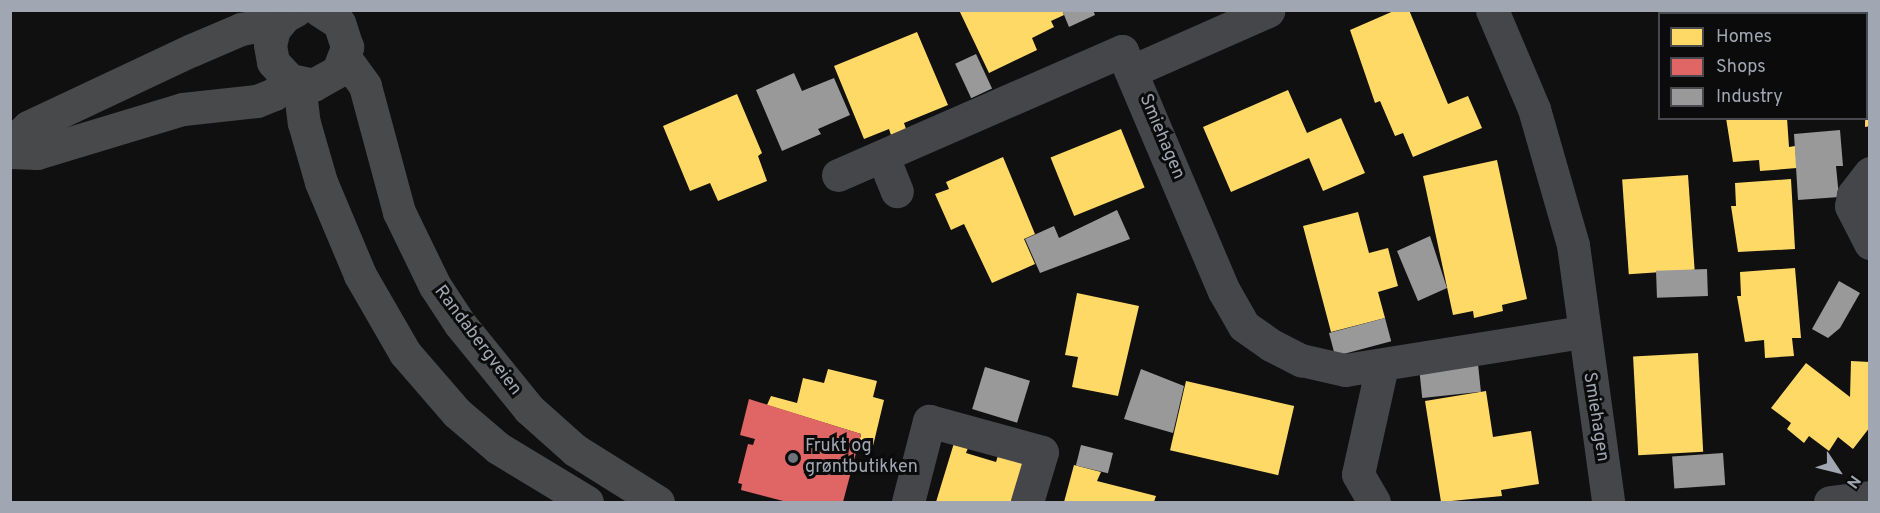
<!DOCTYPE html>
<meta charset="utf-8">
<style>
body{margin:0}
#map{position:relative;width:1880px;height:513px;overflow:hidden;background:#101011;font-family:Overpass,sans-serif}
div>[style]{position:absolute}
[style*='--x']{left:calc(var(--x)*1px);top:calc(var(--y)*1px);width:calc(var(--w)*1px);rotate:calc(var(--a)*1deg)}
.homes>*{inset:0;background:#ffd966;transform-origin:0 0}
.shops>*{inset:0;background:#e06666}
.industry>*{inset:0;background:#999;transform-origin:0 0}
.minor>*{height:33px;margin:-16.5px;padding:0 16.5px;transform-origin:16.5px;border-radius:16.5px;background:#454649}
.major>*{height:33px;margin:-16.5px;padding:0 16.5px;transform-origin:16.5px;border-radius:16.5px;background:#47494b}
.dots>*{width:16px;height:16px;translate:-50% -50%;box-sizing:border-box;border:3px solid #0b0b0c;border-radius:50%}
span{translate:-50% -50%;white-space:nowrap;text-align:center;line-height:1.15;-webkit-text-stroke:6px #0b0b0c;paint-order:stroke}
.street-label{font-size:18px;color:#a0a7b2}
.poi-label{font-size:18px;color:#a0a7b2}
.left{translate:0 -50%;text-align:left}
.frame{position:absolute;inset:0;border:12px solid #a0a7b2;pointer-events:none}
.legend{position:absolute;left:1658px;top:12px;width:210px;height:108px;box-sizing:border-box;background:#0b0b0c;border:2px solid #47494e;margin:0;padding:8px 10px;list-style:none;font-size:18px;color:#a0a7b2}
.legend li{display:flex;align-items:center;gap:12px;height:30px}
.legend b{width:30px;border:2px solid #47494e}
.north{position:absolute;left:1808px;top:441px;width:60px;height:60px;-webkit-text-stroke:4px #0b0b0c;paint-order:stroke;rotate:125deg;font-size:16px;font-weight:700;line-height:24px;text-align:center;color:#a0a7b2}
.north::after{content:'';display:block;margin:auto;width:21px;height:27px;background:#a0a7b2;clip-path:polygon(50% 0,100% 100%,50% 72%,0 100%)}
</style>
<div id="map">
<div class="homes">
<i style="clip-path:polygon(959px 10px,1062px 10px,1064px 15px,1051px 21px,1054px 27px,1032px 38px,1037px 50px,989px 73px)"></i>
<i style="clip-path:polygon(1396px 10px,1409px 10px,1448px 104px,1468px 96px,1482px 128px,1413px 157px,1403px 133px,1395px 136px,1380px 101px,1375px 103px,1350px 30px)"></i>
<i style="clip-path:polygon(917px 32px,948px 105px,904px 123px,906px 129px,891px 135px,889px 129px,864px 139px,834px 66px)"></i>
<i style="clip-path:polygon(1870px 68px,1870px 126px,1865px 127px,1866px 69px)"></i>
<i style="clip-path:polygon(1288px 90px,1307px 133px,1341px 118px,1365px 173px,1323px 191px,1309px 158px,1231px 192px,1203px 127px)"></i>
<i style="clip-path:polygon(737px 94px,762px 153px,758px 156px,767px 181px,718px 201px,710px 183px,690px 191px,663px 126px)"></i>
<i style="clip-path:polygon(1726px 118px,1787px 118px,1789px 147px,1795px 146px,1797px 168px,1760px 171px,1759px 160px,1733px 162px)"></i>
<i style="left:1121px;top:129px;width:63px;height:76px;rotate:68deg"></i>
<i style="clip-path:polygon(1003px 157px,1035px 234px,1024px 239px,1035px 264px,992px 283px,964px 224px,951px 230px,935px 194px,949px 189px,946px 182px)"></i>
<i style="clip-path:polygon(1497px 160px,1527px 299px,1502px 305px,1503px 311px,1474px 318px,1473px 311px,1453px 315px,1423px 176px)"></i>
<i style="left:1688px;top:175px;width:95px;height:66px;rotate:86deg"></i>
<i style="clip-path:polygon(1791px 179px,1795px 249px,1738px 252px,1731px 206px,1736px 206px,1735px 183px)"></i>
<i style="clip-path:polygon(1358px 212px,1369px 253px,1388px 248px,1398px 286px,1378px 292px,1385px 318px,1331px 332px,1303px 226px)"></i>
<i style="clip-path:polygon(1795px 268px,1801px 338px,1792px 338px,1794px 356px,1765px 358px,1764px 340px,1745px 342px,1737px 296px,1741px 296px,1740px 272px)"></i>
<i style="clip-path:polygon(1077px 293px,1139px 306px,1118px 396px,1072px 387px,1078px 357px,1065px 355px)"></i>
<i style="left:1698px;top:353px;width:99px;height:65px;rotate:87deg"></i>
<i style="clip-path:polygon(1851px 361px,1870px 362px,1870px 427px,1853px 449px,1838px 437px,1829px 451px,1809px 436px,1804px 443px,1787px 429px,1791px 423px,1771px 408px,1806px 363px,1850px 397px)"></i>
<i style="clip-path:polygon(828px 369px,877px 381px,873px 397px,884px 400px,873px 446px,859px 443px,861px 434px,767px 405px,771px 396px,797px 403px,803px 378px,824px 383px)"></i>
<i style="left:1186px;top:381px;width:111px;height:71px;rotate:13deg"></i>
<i style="clip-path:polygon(1486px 391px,1493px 437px,1531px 431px,1539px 484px,1501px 490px,1502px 496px,1441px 502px,1425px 401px)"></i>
<i style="clip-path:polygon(954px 443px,968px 448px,966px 453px,996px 462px,999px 452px,1024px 460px,1011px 502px,936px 502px)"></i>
<i style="clip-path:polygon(1074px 465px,1101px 472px,1097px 481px,1156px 496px,1154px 502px,1064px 502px)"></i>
</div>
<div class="shops">
<i style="clip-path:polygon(749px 399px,861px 434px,843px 502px,787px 502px,741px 490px,742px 484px,738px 483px,748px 444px,753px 445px,755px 439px,740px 435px)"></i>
</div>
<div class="industry">
<i style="clip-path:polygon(1062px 10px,1093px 10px,1095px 15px,1069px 27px)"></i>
<i style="left:976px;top:54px;width:38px;height:23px;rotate:65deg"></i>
<i style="clip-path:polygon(794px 73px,802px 91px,834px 78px,850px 115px,818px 129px,821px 134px,782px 151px,756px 90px)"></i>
<i style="clip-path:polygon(1840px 130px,1843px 166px,1836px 166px,1839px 197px,1798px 200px,1794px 134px)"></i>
<i style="clip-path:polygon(1117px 210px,1130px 239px,1040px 273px,1025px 239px,1054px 226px,1059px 238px)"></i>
<i style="clip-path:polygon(1430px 236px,1447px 288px,1418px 301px,1397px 251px)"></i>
<i style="left:1707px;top:269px;width:27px;height:51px;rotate:88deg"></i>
<i style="clip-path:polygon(1839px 281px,1860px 293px,1840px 328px,1828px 338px,1812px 329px)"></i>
<i style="left:1385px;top:318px;width:24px;height:58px;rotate:75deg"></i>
<i style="left:1478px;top:364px;width:28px;height:59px;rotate:84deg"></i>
<i style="left:985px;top:367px;width:47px;height:44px;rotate:17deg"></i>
<i style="clip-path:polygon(1141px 369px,1184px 386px,1173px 433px,1124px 419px)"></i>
<i style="left:1081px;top:445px;width:33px;height:21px;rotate:14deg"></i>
<i style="left:1723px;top:453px;width:32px;height:51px;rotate:86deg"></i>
</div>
<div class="minor">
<i style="--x:1492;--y:10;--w:108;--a:67"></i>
<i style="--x:1534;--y:109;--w:141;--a:74"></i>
<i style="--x:1573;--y:245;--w:259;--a:82.2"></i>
<i style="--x:1132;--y:71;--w:149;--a:-23.8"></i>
<i style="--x:883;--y:157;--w:37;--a:68"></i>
<i style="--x:1870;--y:173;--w:28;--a:128"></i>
<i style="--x:1853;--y:195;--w:11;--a:100"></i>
<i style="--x:1851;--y:206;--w:42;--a:62.8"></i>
<i style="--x:838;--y:175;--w:310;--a:-23.6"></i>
<i style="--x:1122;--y:51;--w:261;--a:67"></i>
<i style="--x:1224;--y:291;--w:40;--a:60.3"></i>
<i style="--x:1244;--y:326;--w:33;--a:35"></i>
<i style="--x:1271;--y:345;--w:34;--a:27"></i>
<i style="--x:1301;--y:360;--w:45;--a:12.8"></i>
<i style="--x:1345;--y:370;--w:240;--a:-9.1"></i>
<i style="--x:908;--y:502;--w:84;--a:-75.5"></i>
<i style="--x:929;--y:421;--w:117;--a:15.3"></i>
<i style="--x:1042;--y:452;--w:52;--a:106.7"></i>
<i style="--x:1374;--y:502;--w:32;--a:-120"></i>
<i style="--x:1358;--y:474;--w:111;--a:-77.5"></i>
<i style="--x:1830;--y:502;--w:40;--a:-7.1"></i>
</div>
<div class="major">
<i style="--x:296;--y:10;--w:13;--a:151"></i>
<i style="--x:285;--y:16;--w:17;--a:130"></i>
<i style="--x:274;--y:29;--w:16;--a:104"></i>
<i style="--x:270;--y:45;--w:17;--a:80"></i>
<i style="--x:273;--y:62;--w:25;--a:47"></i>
<i style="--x:290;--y:80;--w:24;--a:12"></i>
<i style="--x:313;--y:85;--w:29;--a:-29"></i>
<i style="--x:338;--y:71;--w:26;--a:-69"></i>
<i style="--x:347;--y:47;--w:25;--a:-108"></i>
<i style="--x:339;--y:23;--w:24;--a:-147"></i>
<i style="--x:345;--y:58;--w:34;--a:54"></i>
<i style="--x:365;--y:86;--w:131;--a:74.9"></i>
<i style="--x:399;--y:212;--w:82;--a:64.1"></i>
<i style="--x:435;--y:286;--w:45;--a:56.7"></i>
<i style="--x:460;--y:324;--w:109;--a:50.9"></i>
<i style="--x:529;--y:409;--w:62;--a:41.7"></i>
<i style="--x:575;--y:450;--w:98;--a:32.1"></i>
<i style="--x:299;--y:84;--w:39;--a:83"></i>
<i style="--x:304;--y:123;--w:61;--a:73.9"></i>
<i style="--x:321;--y:182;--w:101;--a:67.2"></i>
<i style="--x:360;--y:275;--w:90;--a:60"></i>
<i style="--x:405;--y:353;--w:79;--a:49.1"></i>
<i style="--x:457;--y:413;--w:54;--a:40.5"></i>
<i style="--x:498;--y:448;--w:104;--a:31.2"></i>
<i style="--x:10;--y:144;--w:25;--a:-43"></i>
<i style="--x:28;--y:127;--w:181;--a:-25.2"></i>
<i style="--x:192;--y:50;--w:53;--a:-23.2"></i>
<i style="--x:241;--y:29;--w:16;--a:-11"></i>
<i style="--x:257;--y:26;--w:17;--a:10"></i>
<i style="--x:10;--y:152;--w:27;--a:2"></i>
<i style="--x:37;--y:153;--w:152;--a:-16.8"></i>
<i style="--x:183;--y:109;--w:74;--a:-6.2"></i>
<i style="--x:257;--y:101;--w:18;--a:-22"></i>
<i style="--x:274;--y:94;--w:21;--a:-41"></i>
</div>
<div class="dots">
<i style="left:793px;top:458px;background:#6e727a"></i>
</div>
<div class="street-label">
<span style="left:1161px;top:137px;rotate:67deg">Smiehagen</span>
<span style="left:477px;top:341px;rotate:53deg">Randabergveien</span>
<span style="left:1595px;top:417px;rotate:81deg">Smiehagen</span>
</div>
<div class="poi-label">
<span class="left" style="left:805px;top:458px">Frukt og<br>grøntbutikken</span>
</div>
<div class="frame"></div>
<ul class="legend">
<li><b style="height:16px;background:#ffd966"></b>Homes</li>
<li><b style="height:16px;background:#e06666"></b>Shops</li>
<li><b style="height:16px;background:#999"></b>Industry</li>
</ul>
<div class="north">N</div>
</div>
